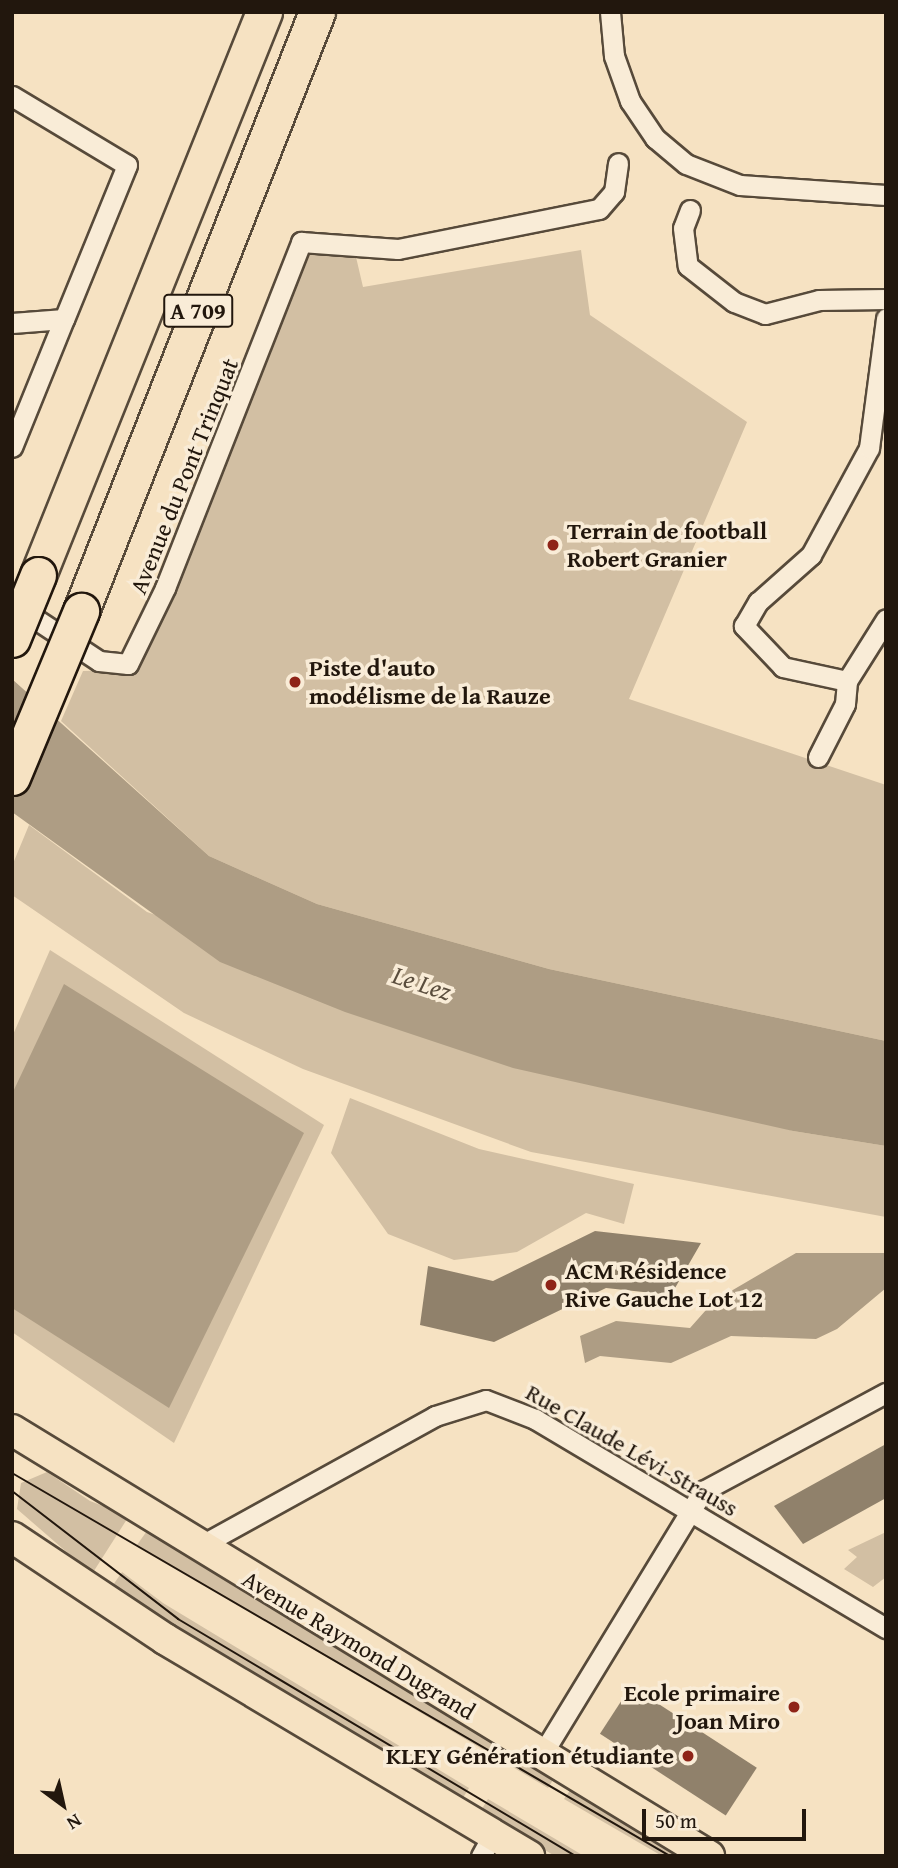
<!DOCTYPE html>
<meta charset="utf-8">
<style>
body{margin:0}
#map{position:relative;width:898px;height:1868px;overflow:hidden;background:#f6e2c2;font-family:"Gentium Book Plus",serif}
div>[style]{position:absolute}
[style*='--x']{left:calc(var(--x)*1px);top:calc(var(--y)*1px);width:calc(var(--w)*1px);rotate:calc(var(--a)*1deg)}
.green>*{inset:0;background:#d2bfa3}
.water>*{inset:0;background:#ae9d84}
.building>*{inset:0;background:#90816b;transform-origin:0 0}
.roads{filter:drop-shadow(2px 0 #574a3a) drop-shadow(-2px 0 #574a3a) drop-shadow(0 2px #574a3a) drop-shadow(0 -2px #574a3a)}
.street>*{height:19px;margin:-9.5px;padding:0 9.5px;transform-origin:9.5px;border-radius:9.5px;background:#f9ecd7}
.primary>*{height:30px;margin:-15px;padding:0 15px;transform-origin:15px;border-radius:15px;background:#f6e2c2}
.highway>*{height:35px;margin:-17.5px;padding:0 17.5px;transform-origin:17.5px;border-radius:17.5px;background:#f6e2c2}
.tram>*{height:2px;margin:-1px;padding:0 1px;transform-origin:1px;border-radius:1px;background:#22170d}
.bridges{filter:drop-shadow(2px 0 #22170d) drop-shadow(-2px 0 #22170d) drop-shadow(0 2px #22170d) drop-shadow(0 -2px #22170d)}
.highway-bridge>*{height:35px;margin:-17.5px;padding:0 17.5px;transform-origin:17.5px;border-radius:17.5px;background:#f6e2c2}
.dots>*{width:19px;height:19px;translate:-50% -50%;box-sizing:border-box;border:4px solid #f9ecd7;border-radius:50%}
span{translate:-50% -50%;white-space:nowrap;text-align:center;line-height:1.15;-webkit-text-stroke:7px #f9ecd7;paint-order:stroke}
.shield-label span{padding:2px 5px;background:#f9ecd7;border:2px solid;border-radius:5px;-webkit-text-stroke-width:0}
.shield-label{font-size:23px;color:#22170d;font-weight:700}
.street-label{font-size:24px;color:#22170d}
.poi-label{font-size:24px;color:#22170d;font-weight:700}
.left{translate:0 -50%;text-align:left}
.right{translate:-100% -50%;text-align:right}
.water-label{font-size:26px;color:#5a4d3d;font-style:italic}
.frame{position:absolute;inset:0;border:14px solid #22170d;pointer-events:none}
.north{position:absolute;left:28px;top:1770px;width:70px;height:70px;-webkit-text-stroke:5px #f9ecd7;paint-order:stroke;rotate:147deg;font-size:19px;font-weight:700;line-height:28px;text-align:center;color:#22170d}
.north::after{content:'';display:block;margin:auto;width:24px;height:32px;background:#22170d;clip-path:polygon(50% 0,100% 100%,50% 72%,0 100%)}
.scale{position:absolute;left:642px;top:1809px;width:164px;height:32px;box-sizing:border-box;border:4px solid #22170d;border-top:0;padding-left:9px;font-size:21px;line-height:24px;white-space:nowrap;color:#22170d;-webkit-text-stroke:5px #f9ecd7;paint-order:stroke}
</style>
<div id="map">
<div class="green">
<i style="clip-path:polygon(581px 250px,590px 315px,747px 422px,629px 699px,886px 785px,886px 1041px,549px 969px,317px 904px,209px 856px,61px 721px,83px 671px,126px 670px,143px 652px,309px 254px,356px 257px,363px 287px)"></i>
<i style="clip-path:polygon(29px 825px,147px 912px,793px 1131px,886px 1146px,886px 1217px,531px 1152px,303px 1069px,184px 1013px,12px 895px,12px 866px)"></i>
<i style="clip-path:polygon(50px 950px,324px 1125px,174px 1443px,12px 1332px,12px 1037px)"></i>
<i style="clip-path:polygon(350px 1098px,479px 1149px,634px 1184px,624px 1224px,586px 1213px,517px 1252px,454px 1260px,388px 1234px,331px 1153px)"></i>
<i style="clip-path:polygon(47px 1472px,90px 1501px,129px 1516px,92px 1574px,17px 1509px,21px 1483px)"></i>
<i style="clip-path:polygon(149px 1528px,556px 1775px,548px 1788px,137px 1545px)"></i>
<i style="clip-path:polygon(886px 1532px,886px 1577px,873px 1587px,844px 1569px,857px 1557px,848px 1550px)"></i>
<i style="clip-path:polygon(122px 1572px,163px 1603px,469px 1788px,461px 1801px,111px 1588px)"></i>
<i style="clip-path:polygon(573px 1786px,692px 1856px,662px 1856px,564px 1799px)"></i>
<i style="clip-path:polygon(488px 1799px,584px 1856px,555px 1856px,480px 1812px)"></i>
</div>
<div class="water">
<i style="clip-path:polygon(12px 679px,209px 856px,317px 904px,549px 969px,886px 1041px,886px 1146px,793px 1131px,513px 1068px,345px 1012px,220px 962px,12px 812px)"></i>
<i style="clip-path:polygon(64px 984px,304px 1133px,169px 1408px,12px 1308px,12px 1094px)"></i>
<i style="clip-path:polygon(796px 1253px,886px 1253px,886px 1288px,837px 1329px,816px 1339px,731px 1336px,671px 1363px,600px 1356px,585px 1363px,580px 1336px,616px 1321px,690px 1328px,714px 1301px)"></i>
</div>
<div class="building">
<i style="clip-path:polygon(595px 1231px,701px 1243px,671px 1295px,606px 1288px,494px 1342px,420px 1325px,428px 1266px,493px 1281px)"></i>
<i style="clip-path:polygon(886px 1444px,886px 1498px,803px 1544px,774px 1506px)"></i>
<i style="left:631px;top:1686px;width:150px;height:57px;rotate:33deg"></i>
</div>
<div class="roads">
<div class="street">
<i style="--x:610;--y:12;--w:44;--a:84.8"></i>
<i style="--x:614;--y:56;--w:48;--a:70.4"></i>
<i style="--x:630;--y:101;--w:45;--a:56"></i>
<i style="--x:655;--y:138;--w:40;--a:40"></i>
<i style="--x:686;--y:164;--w:58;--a:21.3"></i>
<i style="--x:740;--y:185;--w:146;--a:3.9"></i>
<i style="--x:12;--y:96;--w:134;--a:31"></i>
<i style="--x:127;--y:165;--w:166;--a:112.2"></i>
<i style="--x:690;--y:210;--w:19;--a:111"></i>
<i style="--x:683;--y:228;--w:38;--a:83"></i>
<i style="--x:688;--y:266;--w:58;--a:38"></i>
<i style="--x:734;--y:302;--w:33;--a:21"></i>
<i style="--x:765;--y:314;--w:56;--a:-14.5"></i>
<i style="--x:819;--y:300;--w:67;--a:-0.9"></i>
<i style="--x:12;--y:323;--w:52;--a:-4.4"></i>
<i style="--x:64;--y:319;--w:138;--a:112.1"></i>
<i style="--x:19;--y:608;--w:96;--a:33.5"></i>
<i style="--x:99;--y:661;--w:29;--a:6"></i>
<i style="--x:128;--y:664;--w:85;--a:-64"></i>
<i style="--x:165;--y:588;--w:372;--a:-68.5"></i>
<i style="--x:301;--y:242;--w:97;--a:4.1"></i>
<i style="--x:398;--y:249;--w:205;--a:-11.3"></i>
<i style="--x:599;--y:209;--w:23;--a:-49"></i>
<i style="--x:614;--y:192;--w:29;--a:-82"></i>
<i style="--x:847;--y:681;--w:66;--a:-167.7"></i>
<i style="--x:783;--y:667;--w:57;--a:-133.6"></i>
<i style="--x:744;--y:626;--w:28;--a:-60"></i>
<i style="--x:758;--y:602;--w:71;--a:-41.6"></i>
<i style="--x:811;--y:555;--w:122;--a:-61.5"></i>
<i style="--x:869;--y:448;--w:131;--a:-82.5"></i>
<i style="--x:818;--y:757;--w:59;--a:-63"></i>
<i style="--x:845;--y:704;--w:23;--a:-85"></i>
<i style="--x:847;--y:681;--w:73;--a:-57.8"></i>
<i style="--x:198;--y:1547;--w:271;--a:-28.9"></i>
<i style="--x:435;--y:1416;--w:53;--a:-17.4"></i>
<i style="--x:486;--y:1400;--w:53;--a:21.2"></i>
<i style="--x:535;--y:1419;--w:409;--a:30.8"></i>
<i style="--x:541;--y:1756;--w:311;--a:-58.6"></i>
<i style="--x:703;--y:1491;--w:208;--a:-28.2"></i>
<i style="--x:481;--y:1856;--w:25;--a:-61"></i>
</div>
<div class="primary">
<i style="--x:12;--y:1430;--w:817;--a:31.43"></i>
<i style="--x:12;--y:1537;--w:184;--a:33.7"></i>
<i style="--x:165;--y:1639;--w:424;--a:30.8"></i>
</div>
<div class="highway">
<i style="--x:38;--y:575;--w:607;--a:-68.13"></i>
<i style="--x:81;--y:611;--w:644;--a:-68.5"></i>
</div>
</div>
<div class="tram">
<i style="--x:12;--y:1473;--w:761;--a:30.2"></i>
<i style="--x:12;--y:1491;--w:210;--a:37.6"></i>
<i style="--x:178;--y:1619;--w:462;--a:30.8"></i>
</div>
<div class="bridges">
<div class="highway-bridge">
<i style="--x:12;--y:639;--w:69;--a:-67.9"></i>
<i style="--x:12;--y:777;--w:180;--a:-67.4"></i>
</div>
</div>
<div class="dots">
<i style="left:553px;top:545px;background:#8f2418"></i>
<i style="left:295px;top:682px;background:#8f2418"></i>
<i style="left:551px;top:1285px;background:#8f2418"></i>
<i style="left:794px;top:1707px;background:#8f2418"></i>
<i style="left:688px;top:1756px;background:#8f2418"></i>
</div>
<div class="shield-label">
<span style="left:198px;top:311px">A 709</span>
</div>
<div class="street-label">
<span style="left:184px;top:476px;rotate:-68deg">Avenue du Pont Trinquat</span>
<span style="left:632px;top:1450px;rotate:30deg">Rue Claude Lévi-Strauss</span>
<span style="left:359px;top:1645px;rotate:31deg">Avenue Raymond Dugrand</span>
</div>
<div class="poi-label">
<span class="left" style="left:567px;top:545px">Terrain de football<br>Robert Granier</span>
<span class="left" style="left:309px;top:682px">Piste d'auto<br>modélisme de la Rauze</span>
<span class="left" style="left:565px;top:1285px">ACM Résidence<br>Rive Gauche Lot 12</span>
<span class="right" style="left:780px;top:1707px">Ecole primaire<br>Joan Miro</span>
<span class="right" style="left:674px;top:1756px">KLEY Génération étudiante</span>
</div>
<div class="water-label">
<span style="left:422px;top:983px;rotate:18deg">Le Lez</span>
</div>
<div class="frame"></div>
<div class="north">N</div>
<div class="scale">50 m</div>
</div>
